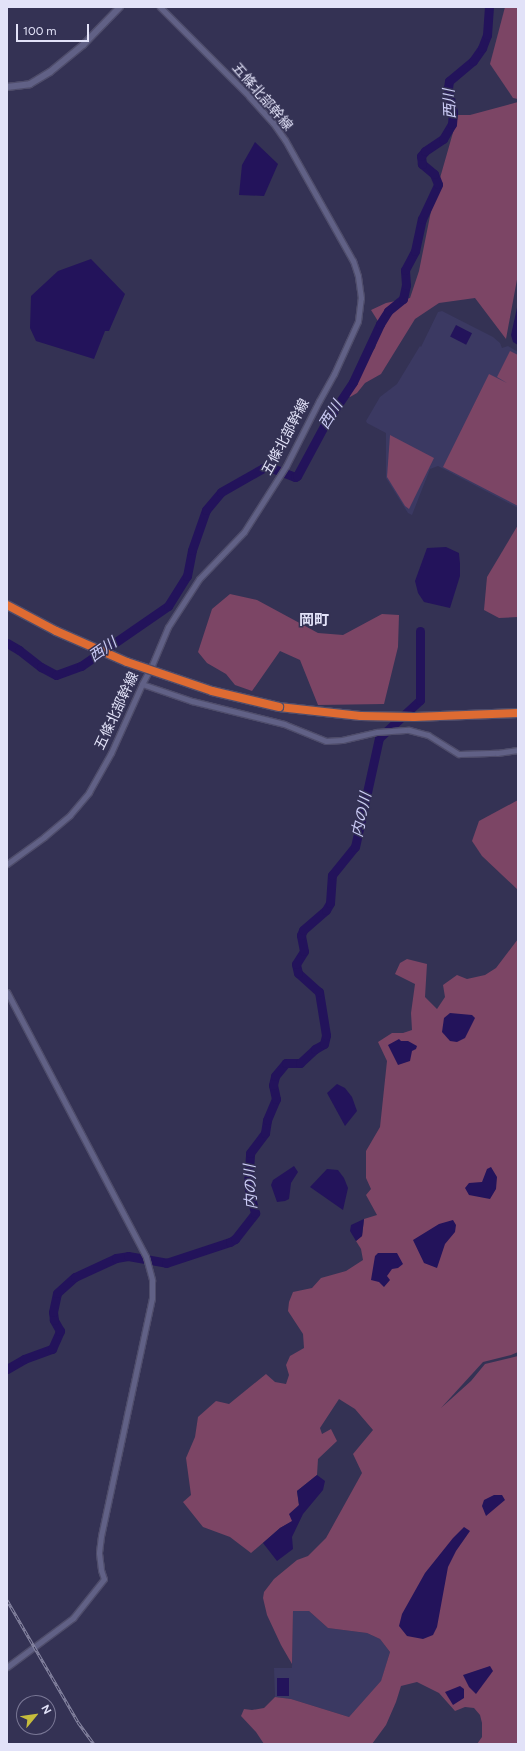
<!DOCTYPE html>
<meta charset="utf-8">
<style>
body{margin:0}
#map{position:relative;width:525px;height:1751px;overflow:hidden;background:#343254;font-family:Figtree,"Noto Sans JP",sans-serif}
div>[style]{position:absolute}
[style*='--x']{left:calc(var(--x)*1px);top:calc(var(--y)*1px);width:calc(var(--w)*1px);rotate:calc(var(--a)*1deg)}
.built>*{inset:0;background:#3b3962}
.green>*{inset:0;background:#7c4565}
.water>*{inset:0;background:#23135b;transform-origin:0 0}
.river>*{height:9px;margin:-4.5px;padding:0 4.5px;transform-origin:4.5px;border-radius:4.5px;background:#23135b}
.roads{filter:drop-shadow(1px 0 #4f4d6b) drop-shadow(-1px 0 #4f4d6b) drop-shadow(0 1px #4f4d6b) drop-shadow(0 -1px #4f4d6b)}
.tertiary>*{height:5px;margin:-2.5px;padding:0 2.5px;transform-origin:2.5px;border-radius:2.5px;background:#616186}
.secondary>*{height:6px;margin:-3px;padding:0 3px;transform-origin:3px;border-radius:3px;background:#616186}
.motorway>*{height:8px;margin:-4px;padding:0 4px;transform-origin:4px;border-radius:4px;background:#de6b32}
.rail>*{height:3px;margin-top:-1.5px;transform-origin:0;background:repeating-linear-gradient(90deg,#343254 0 4.5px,#8887a3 0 9px);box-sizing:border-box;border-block:1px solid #8887a3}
.bridges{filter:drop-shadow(1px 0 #4f4d6b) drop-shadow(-1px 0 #4f4d6b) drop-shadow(0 1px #4f4d6b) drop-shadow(0 -1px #4f4d6b)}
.motorway-bridge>*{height:8px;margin:-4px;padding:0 4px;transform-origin:4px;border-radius:4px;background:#de6b32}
span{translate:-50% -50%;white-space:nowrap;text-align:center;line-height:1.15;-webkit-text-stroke:3px #343254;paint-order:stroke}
.street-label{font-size:14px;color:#e2e2f8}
.water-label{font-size:15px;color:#ccccf7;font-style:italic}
.neighbourhood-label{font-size:15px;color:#e2e2f8;font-weight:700}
.frame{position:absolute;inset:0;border:8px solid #e2e2f8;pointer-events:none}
.north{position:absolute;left:16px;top:1695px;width:40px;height:40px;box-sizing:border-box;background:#343254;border:1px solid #7a7896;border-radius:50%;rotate:61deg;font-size:11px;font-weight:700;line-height:16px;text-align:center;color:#e2e2f8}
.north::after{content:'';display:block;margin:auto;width:14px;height:18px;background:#c6bc3c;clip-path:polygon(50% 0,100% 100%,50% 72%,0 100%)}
.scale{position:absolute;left:16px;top:24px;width:73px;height:18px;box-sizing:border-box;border:2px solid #e2e2f8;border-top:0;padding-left:5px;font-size:12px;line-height:14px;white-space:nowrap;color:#e2e2f8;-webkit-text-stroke:3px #343254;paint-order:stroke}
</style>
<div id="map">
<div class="built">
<i style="clip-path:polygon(442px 311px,493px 337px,500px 343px,502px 348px,508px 346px,518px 352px,518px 508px,438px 466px,430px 469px,412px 515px,408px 513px,386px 478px,386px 433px,367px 423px,366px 421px,380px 397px,397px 384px,420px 346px,421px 347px,438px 312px)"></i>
<i style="clip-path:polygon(293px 1611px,309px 1611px,328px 1628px,367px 1633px,380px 1639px,390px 1652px,381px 1682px,349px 1717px,291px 1699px,275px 1697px,274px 1668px,292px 1668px)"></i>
</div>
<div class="green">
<i style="clip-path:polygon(505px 7px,518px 7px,518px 99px,513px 98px,490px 64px)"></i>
<i style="clip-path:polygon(518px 102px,518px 274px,506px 339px,475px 298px,439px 303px,415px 319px,381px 374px,365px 383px,357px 393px,350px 397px,345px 392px,352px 379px,375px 348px,381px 326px,371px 310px,386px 303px,410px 298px,419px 271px,432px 206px,458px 115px,470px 115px)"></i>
<i style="clip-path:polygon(510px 351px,518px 355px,518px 506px,443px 467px,489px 374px,507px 383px,497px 377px)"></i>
<i style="clip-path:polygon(390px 435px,434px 458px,409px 509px,405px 506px,387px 477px)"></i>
<i style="clip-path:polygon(518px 525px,518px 617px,499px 618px,484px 610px,487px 577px)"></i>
<i style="clip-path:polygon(230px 594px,257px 600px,318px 633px,343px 635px,382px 614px,399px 615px,398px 647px,384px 704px,318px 705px,300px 660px,280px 651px,252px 691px,235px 685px,226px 674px,207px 663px,198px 652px,212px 609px)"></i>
<i style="clip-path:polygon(518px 800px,518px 890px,482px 856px,472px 841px,479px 821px)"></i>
<i style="clip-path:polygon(518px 939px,518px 1352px,511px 1355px,483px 1362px,441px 1408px,471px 1381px,485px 1364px,518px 1356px,518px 1744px,477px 1744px,482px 1737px,482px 1723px,480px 1715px,474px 1708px,465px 1707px,455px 1711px,439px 1693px,417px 1682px,401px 1686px,396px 1702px,386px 1725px,372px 1744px,264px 1744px,256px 1732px,241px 1716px,244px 1709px,252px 1710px,264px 1708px,275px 1697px,291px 1699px,349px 1717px,381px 1681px,390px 1652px,380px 1639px,367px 1633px,328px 1628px,309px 1611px,293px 1611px,292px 1664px,281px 1645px,267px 1615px,263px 1598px,264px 1592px,274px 1579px,297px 1560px,308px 1556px,326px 1538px,362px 1473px,353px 1454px,373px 1430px,355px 1409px,339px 1399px,320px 1428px,322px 1434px,331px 1429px,337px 1441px,318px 1459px,317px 1475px,297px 1491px,299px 1505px,293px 1521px,280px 1528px,251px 1553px,230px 1537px,203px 1527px,183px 1502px,191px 1495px,186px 1458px,195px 1437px,198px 1417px,216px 1401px,229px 1404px,266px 1374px,275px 1382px,286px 1384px,289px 1375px,286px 1365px,290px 1356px,304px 1348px,303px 1334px,288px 1311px,289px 1302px,293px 1292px,312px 1288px,321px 1278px,346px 1271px,363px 1260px,361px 1249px,356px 1241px,362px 1236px,364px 1219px,377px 1215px,366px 1195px,371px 1189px,366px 1178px,366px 1151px,380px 1127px,387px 1061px,378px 1042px,392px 1033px,403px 1033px,412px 1030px,411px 1013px,415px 984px,395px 974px,400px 963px,407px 959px,427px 964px,425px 997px,437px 1009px,445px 997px,443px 985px,457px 975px,467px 979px,485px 975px,496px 968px)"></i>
</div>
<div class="water">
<i style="clip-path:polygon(255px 142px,278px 164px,264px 196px,239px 195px,242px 165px)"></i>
<i style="clip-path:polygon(91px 259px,125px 294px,109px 331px,105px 331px,94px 359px,36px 341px,30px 328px,31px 296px,58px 271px)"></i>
<i style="clip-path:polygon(518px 303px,518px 345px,513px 342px,511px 335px)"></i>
<i style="left:456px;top:325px;width:18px;height:13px;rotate:27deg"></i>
<i style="clip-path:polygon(446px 547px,459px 553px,460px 564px,460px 576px,450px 608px,424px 602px,418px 593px,415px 581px,427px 548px)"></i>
<i style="clip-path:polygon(450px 1013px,472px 1015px,475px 1018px,465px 1038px,457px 1042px,450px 1041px,442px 1032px,444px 1018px)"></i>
<i style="clip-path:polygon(399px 1039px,401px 1041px,408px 1041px,417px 1046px,416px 1049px,412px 1051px,410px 1061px,398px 1065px,388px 1045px)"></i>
<i style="clip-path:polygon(337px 1084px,345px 1088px,352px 1097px,357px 1111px,345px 1126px,327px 1093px)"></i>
<i style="clip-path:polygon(294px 1166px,298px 1172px,291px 1183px,289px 1199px,285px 1201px,277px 1202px,271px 1185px,273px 1180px)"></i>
<i style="clip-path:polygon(491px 1167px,497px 1177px,496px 1189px,490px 1199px,469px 1195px,465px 1188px,469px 1183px,482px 1182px,487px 1169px)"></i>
<i style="clip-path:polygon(327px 1169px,338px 1170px,344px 1178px,348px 1188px,343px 1210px,310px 1187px)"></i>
<i style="clip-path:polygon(364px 1219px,362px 1236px,356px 1241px,350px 1231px,351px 1225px)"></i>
<i style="clip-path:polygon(453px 1220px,456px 1225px,455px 1232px,445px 1244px,437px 1268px,424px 1263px,413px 1240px,439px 1224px)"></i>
<i style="clip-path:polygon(378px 1253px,397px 1253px,403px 1264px,398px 1268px,392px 1269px,387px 1276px,390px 1280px,384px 1287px,379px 1282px,371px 1280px,375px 1256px)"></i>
<i style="clip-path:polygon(317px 1475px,325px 1481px,323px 1490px,303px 1514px,292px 1537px,293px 1549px,277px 1561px,263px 1543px,280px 1528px,292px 1521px,289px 1514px,299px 1505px,297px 1491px)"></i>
<i style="clip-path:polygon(494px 1495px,502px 1495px,505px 1500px,486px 1516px,482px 1506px,484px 1500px)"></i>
<i style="clip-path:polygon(464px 1527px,470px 1531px,456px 1551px,448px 1567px,437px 1627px,433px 1635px,423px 1639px,407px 1636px,399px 1626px,402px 1614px,425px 1573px,453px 1538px)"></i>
<i style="clip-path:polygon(490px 1666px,493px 1671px,476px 1694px,469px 1687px,463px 1675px)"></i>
<i style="left:277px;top:1678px;width:12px;height:18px"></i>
<i style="clip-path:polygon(460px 1686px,464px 1689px,464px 1698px,453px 1705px,445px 1692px)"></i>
</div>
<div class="river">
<i style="--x:7;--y:643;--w:14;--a:30"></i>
<i style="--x:19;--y:650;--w:28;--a:38"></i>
<i style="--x:41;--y:667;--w:17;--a:28"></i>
<i style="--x:56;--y:675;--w:27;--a:-20"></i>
<i style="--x:81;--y:666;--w:106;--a:-34.6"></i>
<i style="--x:168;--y:606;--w:36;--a:-58"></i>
<i style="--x:187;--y:576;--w:26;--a:-79"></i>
<i style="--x:192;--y:550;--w:42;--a:-70.7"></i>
<i style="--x:206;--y:510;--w:23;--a:-50"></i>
<i style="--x:221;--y:492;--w:51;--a:-29.6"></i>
<i style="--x:265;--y:467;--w:4;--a:0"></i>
<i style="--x:269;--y:467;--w:28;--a:21"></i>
<i style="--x:295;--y:477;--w:2;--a:-27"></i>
<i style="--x:297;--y:476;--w:59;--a:-61.7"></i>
<i style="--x:325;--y:424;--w:50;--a:-56.3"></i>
<i style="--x:353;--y:382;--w:64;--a:-65"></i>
<i style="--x:380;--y:324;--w:15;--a:-58"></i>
<i style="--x:388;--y:311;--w:19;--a:-39"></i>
<i style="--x:403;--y:299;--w:14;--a:-78"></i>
<i style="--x:406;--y:285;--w:15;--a:-94"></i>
<i style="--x:405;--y:270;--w:21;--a:-62"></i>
<i style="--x:415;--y:251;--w:33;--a:-78"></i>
<i style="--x:422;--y:219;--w:38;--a:-65"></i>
<i style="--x:438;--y:184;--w:11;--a:-112"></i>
<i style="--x:434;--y:174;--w:16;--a:-140"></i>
<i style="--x:422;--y:164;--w:8;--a:-97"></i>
<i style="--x:421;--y:156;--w:6;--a:-51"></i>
<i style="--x:425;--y:151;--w:22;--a:-34"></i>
<i style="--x:443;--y:139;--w:17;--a:-59"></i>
<i style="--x:452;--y:124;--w:12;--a:-85"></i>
<i style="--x:453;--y:112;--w:25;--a:-102"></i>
<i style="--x:448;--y:88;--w:7;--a:-82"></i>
<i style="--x:449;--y:81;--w:31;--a:-40"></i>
<i style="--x:473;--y:61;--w:16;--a:-55"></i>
<i style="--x:482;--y:48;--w:14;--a:-69"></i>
<i style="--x:487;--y:35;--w:28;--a:-86"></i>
<i style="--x:7;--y:1369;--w:20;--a:-30"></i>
<i style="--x:24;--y:1359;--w:30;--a:-20"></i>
<i style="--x:52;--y:1349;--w:20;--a:-66"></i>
<i style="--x:60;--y:1331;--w:13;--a:-119"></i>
<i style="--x:54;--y:1320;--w:8;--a:-97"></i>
<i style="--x:53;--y:1312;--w:19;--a:-78"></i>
<i style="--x:57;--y:1293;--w:24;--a:-42"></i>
<i style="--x:75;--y:1277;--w:45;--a:-24.9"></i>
<i style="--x:116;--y:1258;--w:12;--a:-9"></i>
<i style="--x:128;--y:1256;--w:39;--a:10"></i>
<i style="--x:166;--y:1263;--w:67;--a:-18.2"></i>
<i style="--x:230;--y:1242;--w:6;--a:-31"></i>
<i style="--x:235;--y:1239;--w:33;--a:-52"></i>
<i style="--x:255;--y:1213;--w:30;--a:-104"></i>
<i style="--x:248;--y:1184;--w:31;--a:-86"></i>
<i style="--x:250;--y:1153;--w:25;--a:-53"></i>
<i style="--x:265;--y:1133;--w:13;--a:-81"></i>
<i style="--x:267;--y:1120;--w:23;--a:-67"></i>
<i style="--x:276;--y:1099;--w:14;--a:-102"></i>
<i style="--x:273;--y:1085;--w:9;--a:-77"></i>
<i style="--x:275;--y:1076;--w:17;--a:-50"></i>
<i style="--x:286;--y:1063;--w:14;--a:0"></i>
<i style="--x:300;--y:1063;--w:21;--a:-43"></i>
<i style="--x:315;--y:1049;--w:10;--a:-29"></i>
<i style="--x:324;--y:1044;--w:9;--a:-77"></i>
<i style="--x:326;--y:1035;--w:44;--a:-99.2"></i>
<i style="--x:319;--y:992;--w:28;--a:-138"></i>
<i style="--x:298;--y:973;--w:9;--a:-103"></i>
<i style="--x:296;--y:964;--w:15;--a:-58"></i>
<i style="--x:304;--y:951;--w:16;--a:-101"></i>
<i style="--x:301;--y:935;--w:5;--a:-68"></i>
<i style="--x:303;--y:930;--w:30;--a:-41"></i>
<i style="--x:326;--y:910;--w:8;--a:-60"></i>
<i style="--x:330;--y:903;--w:28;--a:-86"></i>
<i style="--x:332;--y:875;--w:36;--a:-51"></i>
<i style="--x:355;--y:847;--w:112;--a:-77.6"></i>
<i style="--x:379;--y:738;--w:56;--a:-42.8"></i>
<i style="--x:420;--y:700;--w:69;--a:-90"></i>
</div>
<div class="roads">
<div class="tertiary">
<i style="--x:142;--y:684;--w:53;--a:18.8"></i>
<i style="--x:192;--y:701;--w:95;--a:14"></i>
<i style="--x:284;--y:724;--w:45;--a:22"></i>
<i style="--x:326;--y:741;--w:16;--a:-4"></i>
<i style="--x:342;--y:740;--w:36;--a:-13"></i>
<i style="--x:377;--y:732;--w:32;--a:-4"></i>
<i style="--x:409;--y:730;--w:20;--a:15"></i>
<i style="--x:428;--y:735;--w:36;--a:32"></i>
<i style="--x:459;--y:754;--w:38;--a:-2"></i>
<i style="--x:497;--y:753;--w:21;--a:-8"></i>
<i style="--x:7;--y:864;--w:46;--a:-36.1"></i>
<i style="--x:44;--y:837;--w:34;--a:-40"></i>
<i style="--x:70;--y:815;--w:30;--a:-50"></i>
<i style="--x:89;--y:792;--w:45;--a:-60.6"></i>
<i style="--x:111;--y:753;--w:76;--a:-65.8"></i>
<i style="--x:142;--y:684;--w:21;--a:-62"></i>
<i style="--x:152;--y:665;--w:41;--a:-67.2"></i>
<i style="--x:168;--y:627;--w:57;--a:-57.1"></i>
<i style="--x:199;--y:579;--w:65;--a:-46.2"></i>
<i style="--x:244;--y:532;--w:78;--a:-57.5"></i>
<i style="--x:286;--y:466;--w:73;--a:-63.1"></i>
<i style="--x:319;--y:401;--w:31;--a:-61"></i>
<i style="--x:334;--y:374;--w:58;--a:-65.6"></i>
<i style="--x:358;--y:321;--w:23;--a:-83"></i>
<i style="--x:361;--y:298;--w:22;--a:-98"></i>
<i style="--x:358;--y:276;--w:16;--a:-108"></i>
<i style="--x:353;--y:261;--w:139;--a:-119.3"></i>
<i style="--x:285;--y:140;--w:21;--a:-125"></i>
<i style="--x:273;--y:123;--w:36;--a:-132"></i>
<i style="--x:249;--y:96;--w:126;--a:-135"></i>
<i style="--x:7;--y:992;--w:299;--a:62.3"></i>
<i style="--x:146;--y:1257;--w:24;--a:75"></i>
<i style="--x:152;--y:1280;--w:18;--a:90"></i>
<i style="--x:152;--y:1298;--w:243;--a:102.1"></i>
<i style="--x:101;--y:1536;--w:17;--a:97"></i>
<i style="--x:99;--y:1553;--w:17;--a:83"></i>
<i style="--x:101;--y:1570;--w:9;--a:72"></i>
<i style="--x:104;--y:1579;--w:50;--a:128.5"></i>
<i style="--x:73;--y:1618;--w:82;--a:143.4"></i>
</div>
<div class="secondary">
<i style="--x:7;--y:87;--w:23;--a:-7"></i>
<i style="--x:30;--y:84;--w:23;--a:-31"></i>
<i style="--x:50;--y:72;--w:43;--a:-39.3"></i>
<i style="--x:83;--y:45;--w:53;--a:-45.8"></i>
</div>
<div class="motorway">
<i style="--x:279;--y:707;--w:82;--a:6.3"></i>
<i style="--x:361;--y:716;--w:53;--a:1.1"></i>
<i style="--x:414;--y:717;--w:104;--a:-2.2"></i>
</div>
</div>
<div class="rail">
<i style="--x:7;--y:1600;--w:141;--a:59.8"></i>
<i style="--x:78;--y:1722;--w:27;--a:54"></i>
</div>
<div class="bridges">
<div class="motorway-bridge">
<i style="--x:7;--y:605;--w:55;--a:28"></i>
<i style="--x:56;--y:631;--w:77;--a:23.6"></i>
<i style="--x:127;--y:662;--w:90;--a:18.8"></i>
<i style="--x:212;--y:691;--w:69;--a:13.4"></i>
</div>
</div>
<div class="street-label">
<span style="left:262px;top:97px;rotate:49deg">五條北部幹線</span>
<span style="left:286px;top:437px;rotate:-62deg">五條北部幹線</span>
<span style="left:117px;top:711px;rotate:-65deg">五條北部幹線</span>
</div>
<div class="water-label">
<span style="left:450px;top:104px;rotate:-92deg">西川</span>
<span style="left:331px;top:415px;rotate:-58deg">西川</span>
<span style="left:103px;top:650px;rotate:-35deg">西川</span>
<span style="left:362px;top:815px;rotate:-78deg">内の川</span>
<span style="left:251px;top:1187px;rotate:-92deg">内の川</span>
</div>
<div class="neighbourhood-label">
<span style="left:314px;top:621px">岡町</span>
</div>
<div class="frame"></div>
<div class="north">N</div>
<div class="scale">100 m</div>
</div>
